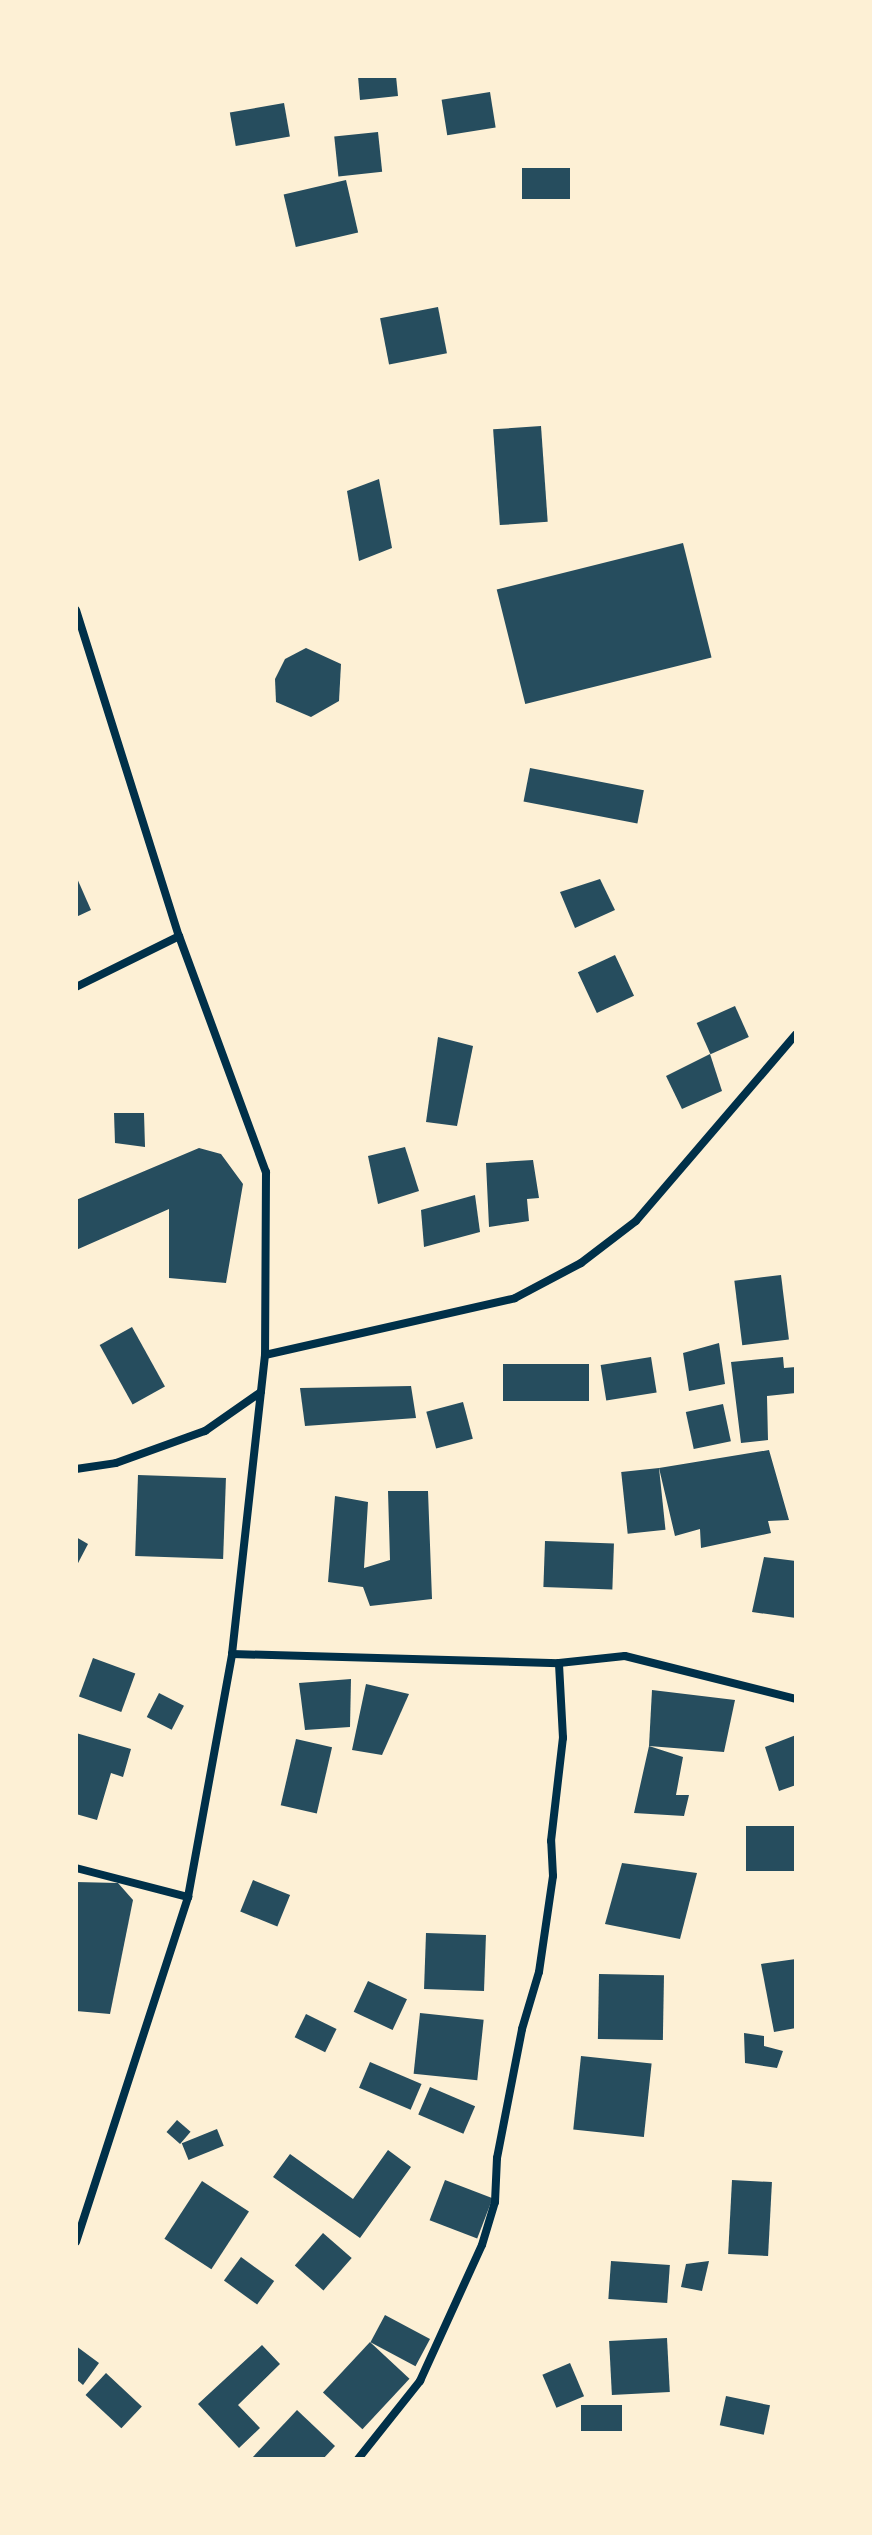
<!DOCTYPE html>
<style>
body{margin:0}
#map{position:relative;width:872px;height:2535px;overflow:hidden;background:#fdf0d5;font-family:Signika,sans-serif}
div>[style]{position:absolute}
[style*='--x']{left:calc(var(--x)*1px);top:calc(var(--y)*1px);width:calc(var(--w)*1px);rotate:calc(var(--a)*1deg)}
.building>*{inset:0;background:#264d5e;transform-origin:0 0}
.minor>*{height:8px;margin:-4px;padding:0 4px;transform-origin:4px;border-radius:4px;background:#003049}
span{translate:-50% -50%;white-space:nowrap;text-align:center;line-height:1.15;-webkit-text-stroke:6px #fdf0d5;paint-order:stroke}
.frame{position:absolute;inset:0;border:78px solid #fdf0d5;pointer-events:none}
</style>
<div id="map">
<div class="building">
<i style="clip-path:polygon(358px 76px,396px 76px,398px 96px,360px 100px)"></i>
<i style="left:490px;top:92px;width:36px;height:49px;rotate:81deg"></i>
<i style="left:284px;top:103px;width:34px;height:55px;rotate:80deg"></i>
<i style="left:378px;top:132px;width:40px;height:44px;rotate:84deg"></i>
<i style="left:570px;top:168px;width:31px;height:48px;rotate:90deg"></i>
<i style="left:346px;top:180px;width:54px;height:64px;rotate:77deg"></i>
<i style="left:438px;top:307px;width:47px;height:59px;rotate:79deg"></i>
<i style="left:541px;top:426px;width:96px;height:48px;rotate:86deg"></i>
<i style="clip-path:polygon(379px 479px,392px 548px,359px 561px,347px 491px)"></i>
<i style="left:683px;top:543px;width:118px;height:192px;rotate:76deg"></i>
<i style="clip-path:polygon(306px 648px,341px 664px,339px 701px,311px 717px,276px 702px,275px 679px,285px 659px)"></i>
<i style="left:530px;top:768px;width:116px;height:34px;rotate:11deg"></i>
<i style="clip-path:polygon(76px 876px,91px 910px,76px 917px)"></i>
<i style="clip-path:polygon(600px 879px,615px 910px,575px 928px,560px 892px)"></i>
<i style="left:615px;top:955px;width:45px;height:41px;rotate:65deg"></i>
<i style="left:735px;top:1006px;width:34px;height:42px;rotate:66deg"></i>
<i style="clip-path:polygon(438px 1037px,473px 1046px,457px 1126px,426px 1122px)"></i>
<i style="clip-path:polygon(710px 1054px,722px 1091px,682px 1109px,666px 1076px)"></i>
<i style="clip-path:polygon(114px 1113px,144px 1113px,145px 1147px,115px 1143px)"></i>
<i style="clip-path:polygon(405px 1147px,419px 1191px,378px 1204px,368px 1156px)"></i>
<i style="clip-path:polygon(199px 1148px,221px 1154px,243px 1184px,226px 1283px,169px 1278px,169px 1209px,76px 1250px,76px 1200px)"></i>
<i style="clip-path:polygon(533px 1160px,539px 1198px,527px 1199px,529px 1221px,489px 1227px,486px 1163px)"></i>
<i style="clip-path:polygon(475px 1195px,480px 1232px,424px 1247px,421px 1210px)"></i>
<i style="left:781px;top:1275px;width:65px;height:47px;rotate:83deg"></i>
<i style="left:132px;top:1327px;width:68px;height:37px;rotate:61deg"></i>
<i style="clip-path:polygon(719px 1343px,725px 1384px,689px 1391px,683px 1353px)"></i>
<i style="left:651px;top:1357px;width:36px;height:51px;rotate:81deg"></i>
<i style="clip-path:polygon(783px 1357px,784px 1368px,796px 1367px,796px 1393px,767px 1396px,768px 1440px,741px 1443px,731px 1362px)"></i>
<i style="left:503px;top:1364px;width:86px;height:37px"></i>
<i style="clip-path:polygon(411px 1386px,416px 1418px,305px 1426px,300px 1388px)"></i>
<i style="left:463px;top:1402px;width:38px;height:38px;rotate:75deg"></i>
<i style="left:723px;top:1404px;width:38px;height:38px;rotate:78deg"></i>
<i style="clip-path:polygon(769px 1450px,789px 1520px,768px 1521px,771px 1533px,701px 1548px,700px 1529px,675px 1536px,659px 1468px)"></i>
<i style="left:659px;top:1468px;width:62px;height:38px;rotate:84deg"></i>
<i style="left:138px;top:1475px;width:88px;height:81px;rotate:2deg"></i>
<i style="clip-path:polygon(388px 1491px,428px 1491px,432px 1599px,370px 1606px,363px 1587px,328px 1582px,335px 1496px,368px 1502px,364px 1568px,390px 1560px)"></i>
<i style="clip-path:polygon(76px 1537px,88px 1544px,76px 1567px)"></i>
<i style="left:545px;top:1541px;width:69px;height:46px;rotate:2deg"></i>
<i style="clip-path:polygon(764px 1557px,796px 1561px,796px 1618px,752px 1612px)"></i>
<i style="left:93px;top:1658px;width:45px;height:41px;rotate:20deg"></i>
<i style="clip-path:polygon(351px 1679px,350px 1727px,305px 1730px,299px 1683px)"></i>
<i style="clip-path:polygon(366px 1684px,409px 1694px,382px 1755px,352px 1750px)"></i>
<i style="clip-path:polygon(652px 1690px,735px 1700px,724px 1752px,649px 1746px)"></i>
<i style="left:159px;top:1693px;width:28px;height:27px;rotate:27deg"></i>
<i style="clip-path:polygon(76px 1733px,131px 1749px,123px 1777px,111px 1773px,97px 1820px,76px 1814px)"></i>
<i style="clip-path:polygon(796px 1735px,796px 1785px,779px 1791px,765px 1747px)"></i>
<i style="left:296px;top:1739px;width:37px;height:68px;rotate:13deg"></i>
<i style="clip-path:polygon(649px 1746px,683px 1757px,676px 1795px,689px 1795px,684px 1816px,634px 1813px)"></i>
<i style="left:796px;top:1826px;width:45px;height:50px;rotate:90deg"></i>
<i style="clip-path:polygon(622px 1863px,697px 1873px,680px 1939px,605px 1924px)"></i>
<i style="left:253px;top:1880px;width:40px;height:34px;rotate:22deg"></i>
<i style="clip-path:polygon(76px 1882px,118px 1883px,133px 1900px,110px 2014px,76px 2011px)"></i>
<i style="left:426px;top:1933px;width:60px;height:56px;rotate:2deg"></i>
<i style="clip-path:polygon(796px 1959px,796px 2028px,774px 2032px,761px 1964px)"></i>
<i style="left:599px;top:1974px;width:65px;height:65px;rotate:1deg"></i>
<i style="left:368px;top:1981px;width:43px;height:34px;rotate:25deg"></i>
<i style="left:420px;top:2013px;width:64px;height:61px;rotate:6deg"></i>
<i style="left:306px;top:2014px;width:34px;height:26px;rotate:26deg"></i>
<i style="clip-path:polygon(744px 2033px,764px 2036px,764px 2046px,783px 2051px,777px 2068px,745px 2063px)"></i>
<i style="left:581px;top:2056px;width:71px;height:74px;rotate:6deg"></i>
<i style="left:370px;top:2062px;width:56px;height:28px;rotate:23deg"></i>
<i style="left:430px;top:2087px;width:49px;height:30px;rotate:23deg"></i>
<i style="left:177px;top:2120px;width:18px;height:16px;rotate:41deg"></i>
<i style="left:217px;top:2129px;width:18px;height:38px;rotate:68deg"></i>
<i style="clip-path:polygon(388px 2150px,411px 2167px,360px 2238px,273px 2177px,290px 2154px,353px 2199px)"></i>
<i style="left:445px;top:2180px;width:51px;height:43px;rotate:21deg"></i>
<i style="left:732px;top:2180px;width:40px;height:74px;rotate:3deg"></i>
<i style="left:202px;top:2181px;width:56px;height:69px;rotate:33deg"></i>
<i style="left:323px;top:2233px;width:38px;height:43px;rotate:41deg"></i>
<i style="left:241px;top:2257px;width:41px;height:29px;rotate:36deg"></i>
<i style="left:611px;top:2261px;width:59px;height:38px;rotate:4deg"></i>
<i style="clip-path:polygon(709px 2261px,702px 2291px,681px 2287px,686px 2264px)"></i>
<i style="left:385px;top:2315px;width:51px;height:31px;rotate:28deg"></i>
<i style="left:667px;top:2338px;width:54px;height:58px;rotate:87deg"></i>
<i style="left:370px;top:2342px;width:54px;height:69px;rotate:43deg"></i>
<i style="clip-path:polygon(262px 2345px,280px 2364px,238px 2405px,260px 2428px,239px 2448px,198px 2404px)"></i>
<i style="clip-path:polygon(76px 2346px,99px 2363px,83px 2385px,76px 2379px)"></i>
<i style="left:570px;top:2363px;width:36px;height:30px;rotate:67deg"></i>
<i style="left:106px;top:2373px;width:49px;height:30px;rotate:43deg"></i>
<i style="left:726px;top:2396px;width:45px;height:30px;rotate:12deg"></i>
<i style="left:581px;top:2405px;width:41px;height:26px"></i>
<i style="clip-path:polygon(297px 2410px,335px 2446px,323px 2459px,251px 2459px)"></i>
</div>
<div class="minor">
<i style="--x:76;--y:610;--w:342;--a:72.5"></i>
<i style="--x:179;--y:936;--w:252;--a:69.8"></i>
<i style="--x:266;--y:1172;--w:183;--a:90.3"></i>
<i style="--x:265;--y:1355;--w:301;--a:96.3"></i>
<i style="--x:232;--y:1654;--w:327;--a:1.6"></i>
<i style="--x:559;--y:1663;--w:66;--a:-6.1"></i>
<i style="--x:625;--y:1656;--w:176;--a:14.1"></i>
<i style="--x:76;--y:987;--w:115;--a:-26.3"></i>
<i style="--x:265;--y:1355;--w:256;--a:-12.8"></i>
<i style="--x:515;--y:1298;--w:75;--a:-27.9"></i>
<i style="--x:581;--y:1263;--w:69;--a:-37.4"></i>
<i style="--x:636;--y:1221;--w:246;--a:-49.4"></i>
<i style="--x:76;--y:1469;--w:40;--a:-8.5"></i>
<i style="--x:116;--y:1463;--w:95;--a:-19.8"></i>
<i style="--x:205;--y:1431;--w:68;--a:-34.9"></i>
<i style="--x:76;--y:1868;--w:116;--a:14.5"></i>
<i style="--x:76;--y:2242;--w:363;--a:-72"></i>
<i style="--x:188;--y:1897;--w:247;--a:-79.7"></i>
<i style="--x:358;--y:2459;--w:100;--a:-51.5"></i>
<i style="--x:420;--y:2381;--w:149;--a:-65.5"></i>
<i style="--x:482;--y:2245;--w:45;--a:-73.2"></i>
<i style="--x:495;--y:2202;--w:44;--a:-87.4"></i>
<i style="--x:497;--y:2158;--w:131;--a:-79"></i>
<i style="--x:522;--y:2029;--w:59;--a:-73.4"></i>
<i style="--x:539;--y:1972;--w:97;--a:-81.7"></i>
<i style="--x:553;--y:1876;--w:35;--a:-93"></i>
<i style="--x:551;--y:1841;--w:104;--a:-83.4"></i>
<i style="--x:563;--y:1738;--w:75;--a:-93.1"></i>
</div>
<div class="frame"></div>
</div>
